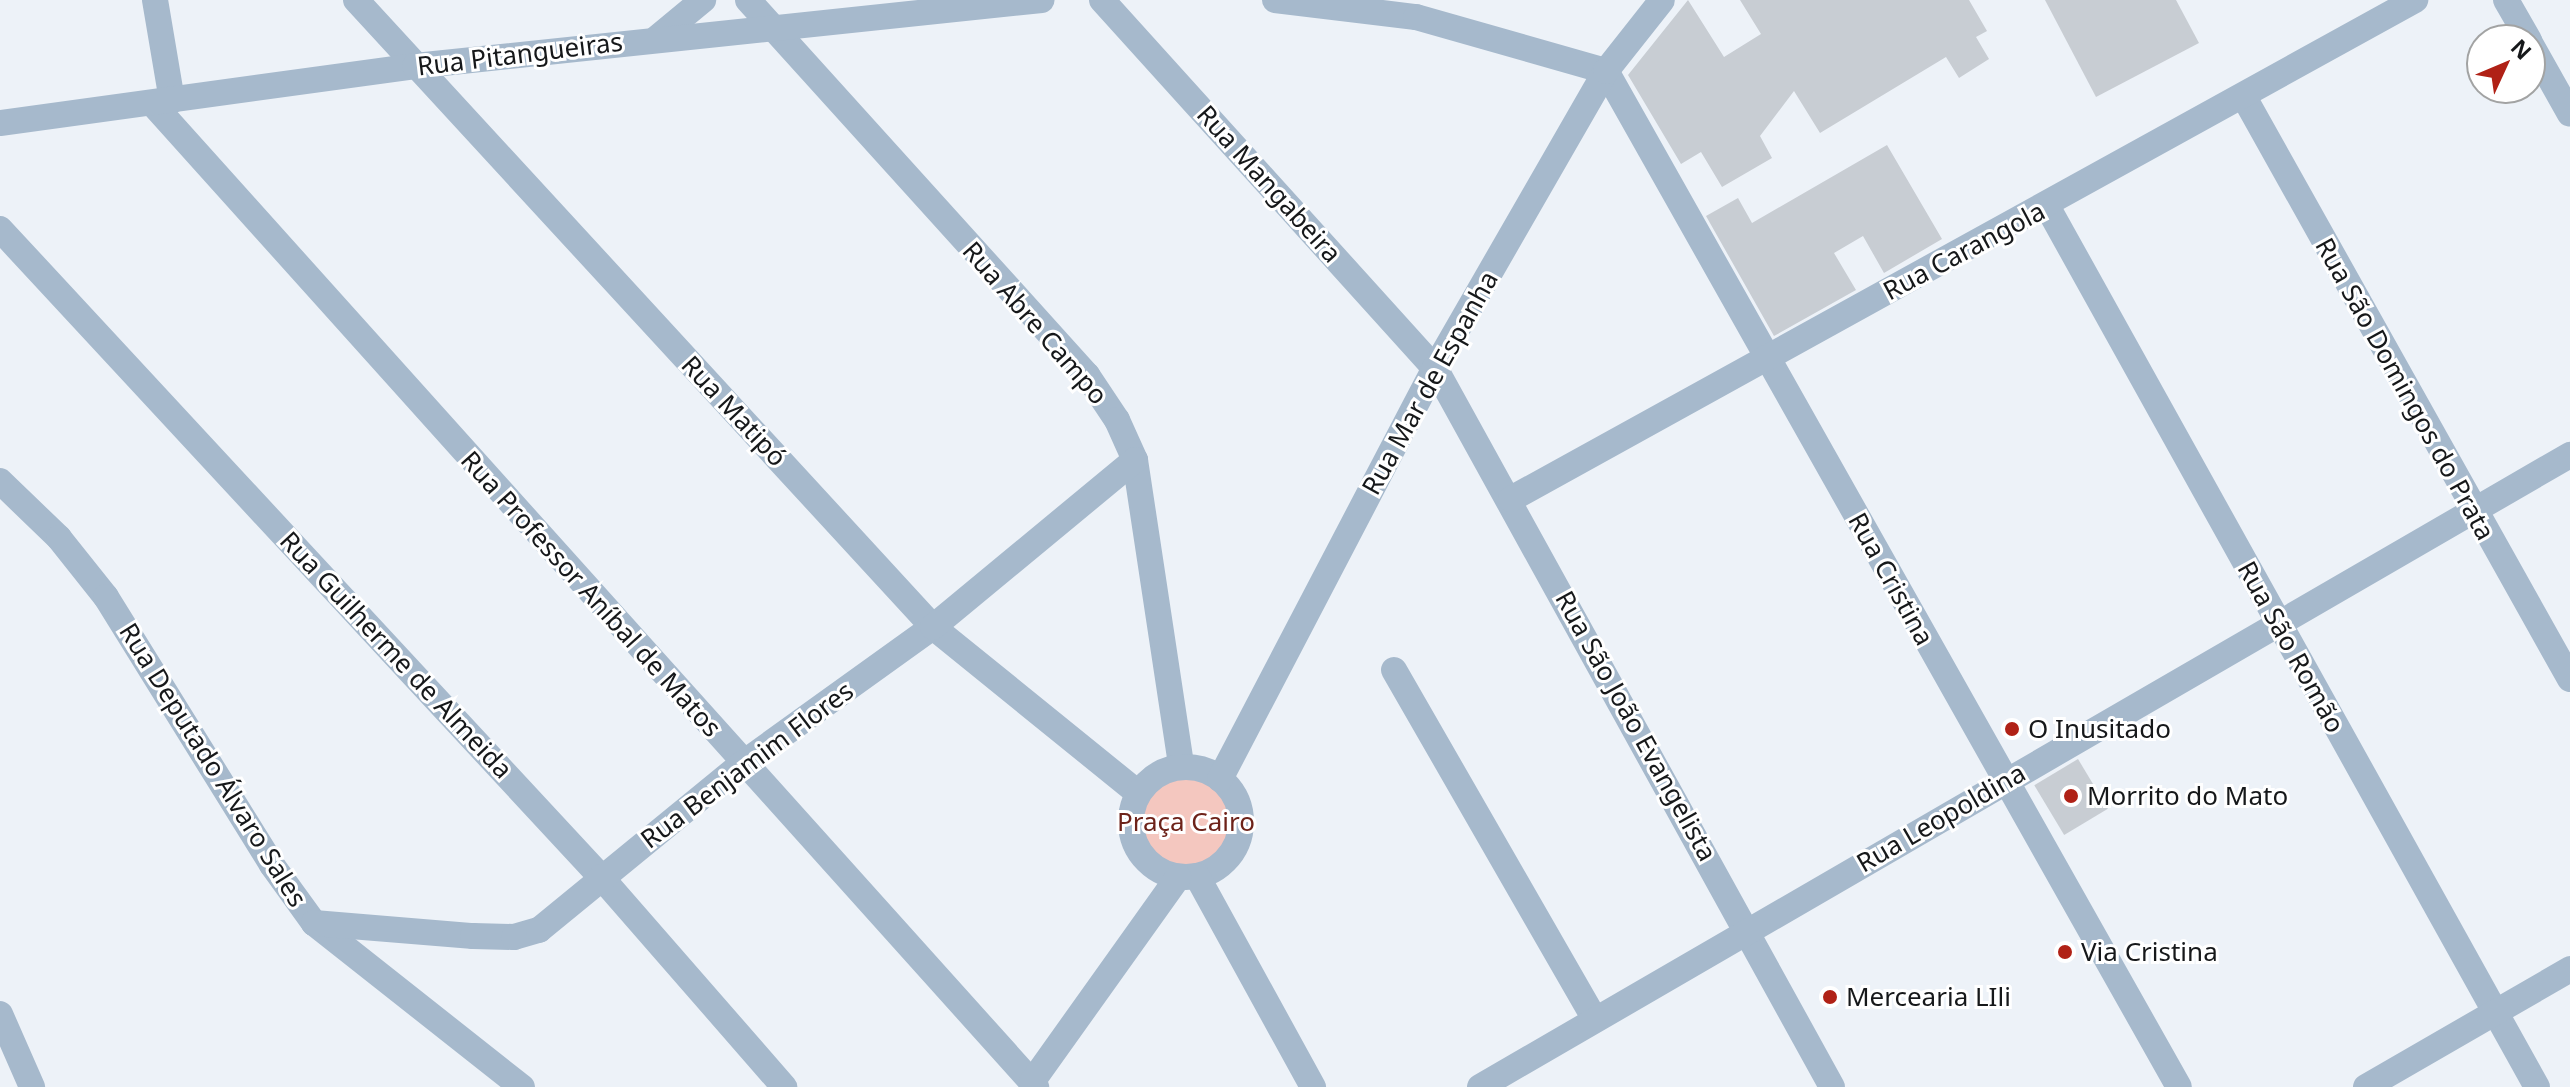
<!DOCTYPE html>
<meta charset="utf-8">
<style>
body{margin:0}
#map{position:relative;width:2570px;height:1087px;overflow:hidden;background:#edf2f8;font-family:"Noto Sans",sans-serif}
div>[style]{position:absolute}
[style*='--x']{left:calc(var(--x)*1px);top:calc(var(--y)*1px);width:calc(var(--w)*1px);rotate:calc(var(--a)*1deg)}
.green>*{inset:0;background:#f4c7bf}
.round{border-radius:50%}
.building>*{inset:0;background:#c8cdd3;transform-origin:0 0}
.minor>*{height:26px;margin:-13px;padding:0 13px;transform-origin:13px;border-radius:13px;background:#a6b9cc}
.minor>.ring{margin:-13px;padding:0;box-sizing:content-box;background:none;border:26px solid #a6b9cc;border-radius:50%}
.dots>*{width:22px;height:22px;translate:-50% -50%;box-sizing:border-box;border:4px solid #fff;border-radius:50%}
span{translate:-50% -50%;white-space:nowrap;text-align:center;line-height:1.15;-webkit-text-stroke:6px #fff;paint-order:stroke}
.street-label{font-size:26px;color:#16181a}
.poi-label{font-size:26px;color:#16181a}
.left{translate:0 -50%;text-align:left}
.park-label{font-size:26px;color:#6d2219}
.north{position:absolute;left:2466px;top:24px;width:80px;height:80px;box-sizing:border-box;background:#fff;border:2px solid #a2a3a3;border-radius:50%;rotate:46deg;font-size:22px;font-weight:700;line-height:32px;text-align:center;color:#16181a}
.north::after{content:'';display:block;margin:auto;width:28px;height:36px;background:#b02116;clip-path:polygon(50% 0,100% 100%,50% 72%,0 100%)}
</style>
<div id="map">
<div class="green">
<i class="round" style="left:1136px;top:771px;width:100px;height:100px"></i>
</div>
<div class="building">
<i style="clip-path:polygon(1688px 0,1724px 57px,1761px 34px,1740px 0,1969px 0,1987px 31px,1976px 37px,1989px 59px,1959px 78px,1946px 57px,1820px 133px,1794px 91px,1760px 136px,1772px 158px,1722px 187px,1701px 152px,1681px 164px,1628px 75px)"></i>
<i style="clip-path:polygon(2045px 0,2176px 0,2199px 43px,2096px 97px)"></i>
<i style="clip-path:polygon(1887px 145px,1942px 239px,1884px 273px,1863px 236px,1834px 253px,1856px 290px,1774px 336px,1706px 216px,1738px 198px,1752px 223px)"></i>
<i style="left:2078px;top:759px;width:58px;height:51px;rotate:59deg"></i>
</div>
<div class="minor">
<i style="--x:155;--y:0;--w:102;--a:80.4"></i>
<i style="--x:356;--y:0;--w:852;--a:47.38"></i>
<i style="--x:933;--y:627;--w:264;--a:39"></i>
<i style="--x:748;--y:0;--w:506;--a:47.89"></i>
<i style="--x:1087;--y:375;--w:54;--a:56.3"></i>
<i style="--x:1117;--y:420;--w:44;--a:65.8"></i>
<i style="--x:1135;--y:460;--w:308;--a:81.4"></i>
<i style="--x:1102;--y:0;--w:496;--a:47.9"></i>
<i style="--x:1435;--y:368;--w:821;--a:61.09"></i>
<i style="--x:1275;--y:0;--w:142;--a:6.9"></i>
<i style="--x:1416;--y:17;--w:198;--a:15.9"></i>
<i style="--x:2506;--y:0;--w:46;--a:60.1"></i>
<i style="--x:657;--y:38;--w:60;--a:-39.6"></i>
<i style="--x:2530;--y:43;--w:81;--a:60.6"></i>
<i style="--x:1606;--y:71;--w:1166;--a:60.58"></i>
<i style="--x:2244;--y:97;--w:667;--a:60.75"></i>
<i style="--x:152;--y:103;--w:1323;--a:48.06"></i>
<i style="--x:0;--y:123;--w:419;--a:-7.8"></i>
<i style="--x:415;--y:66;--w:630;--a:-6.01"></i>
<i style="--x:2047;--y:206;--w:1008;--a:60.92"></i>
<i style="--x:0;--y:229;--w:884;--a:47.16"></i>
<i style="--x:601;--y:877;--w:279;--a:48.9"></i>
<i style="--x:0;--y:481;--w:82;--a:44"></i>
<i style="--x:59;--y:538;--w:75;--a:51.5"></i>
<i style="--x:106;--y:597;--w:315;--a:58.2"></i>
<i style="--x:272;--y:865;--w:72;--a:54.1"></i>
<i style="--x:314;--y:923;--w:265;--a:38.3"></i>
<i style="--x:1511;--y:499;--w:1033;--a:-28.9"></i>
<i style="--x:1394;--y:670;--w:403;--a:60.1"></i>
<i class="ring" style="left:1131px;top:767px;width:84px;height:84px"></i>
<i style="--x:1220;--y:779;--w:464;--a:-62.4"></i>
<i style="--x:1435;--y:368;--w:343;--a:-60.1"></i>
<i style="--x:1606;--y:71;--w:90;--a:-51.7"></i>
<i style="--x:1197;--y:876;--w:241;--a:61.2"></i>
<i style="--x:314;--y:923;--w:160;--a:4.7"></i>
<i style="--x:473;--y:936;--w:41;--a:1.4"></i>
<i style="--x:514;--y:937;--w:26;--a:-16"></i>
<i style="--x:539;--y:930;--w:262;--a:-39.3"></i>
<i style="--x:742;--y:764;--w:235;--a:-35.7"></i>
<i style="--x:933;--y:627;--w:262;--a:-39.6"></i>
<i style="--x:0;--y:1014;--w:80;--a:66.3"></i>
<i style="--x:1032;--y:1082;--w:252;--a:-54.5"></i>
<i style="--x:1480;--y:1087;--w:1260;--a:-30.11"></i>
<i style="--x:2366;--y:1087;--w:236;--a:-30"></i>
</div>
<div class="dots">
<i style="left:2012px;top:729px;background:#b02116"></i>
<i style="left:2071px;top:796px;background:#b02116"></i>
<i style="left:2065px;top:952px;background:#b02116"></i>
<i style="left:1830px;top:997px;background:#b02116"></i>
</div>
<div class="street-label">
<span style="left:520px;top:54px;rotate:-7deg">Rua Pitangueiras</span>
<span style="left:1269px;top:184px;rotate:48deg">Rua Mangabeira</span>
<span style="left:1964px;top:251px;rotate:-28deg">Rua Carangola</span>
<span style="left:1035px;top:323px;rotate:49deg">Rua Abre Campo</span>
<span style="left:1430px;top:383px;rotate:-61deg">Rua Mar de Espanha</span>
<span style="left:2405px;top:389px;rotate:61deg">Rua São Domingos do Prata</span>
<span style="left:734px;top:411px;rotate:47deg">Rua Matipó</span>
<span style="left:1891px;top:579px;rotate:61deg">Rua Cristina</span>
<span style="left:591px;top:594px;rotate:48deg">Rua Professor Aníbal de Matos</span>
<span style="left:2291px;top:647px;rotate:61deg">Rua São Romão</span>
<span style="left:396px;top:655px;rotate:47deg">Rua Guilherme de Almeida</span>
<span style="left:1636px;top:726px;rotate:61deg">Rua São João Evangelista</span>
<span style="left:213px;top:765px;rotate:58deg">Rua Deputado Álvaro Sales</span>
<span style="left:747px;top:765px;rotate:-37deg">Rua Benjamim Flores</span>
<span style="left:1941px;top:818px;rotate:-30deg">Rua Leopoldina</span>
</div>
<div class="poi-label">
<span class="left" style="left:2028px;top:729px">O Inusitado</span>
<span class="left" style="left:2087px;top:796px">Morrito do Mato</span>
<span class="left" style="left:2081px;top:952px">Via Cristina</span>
<span class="left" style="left:1846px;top:997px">Mercearia LIli</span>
</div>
<div class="park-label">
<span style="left:1186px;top:822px">Praça Cairo</span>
</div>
<div class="north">N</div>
</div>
